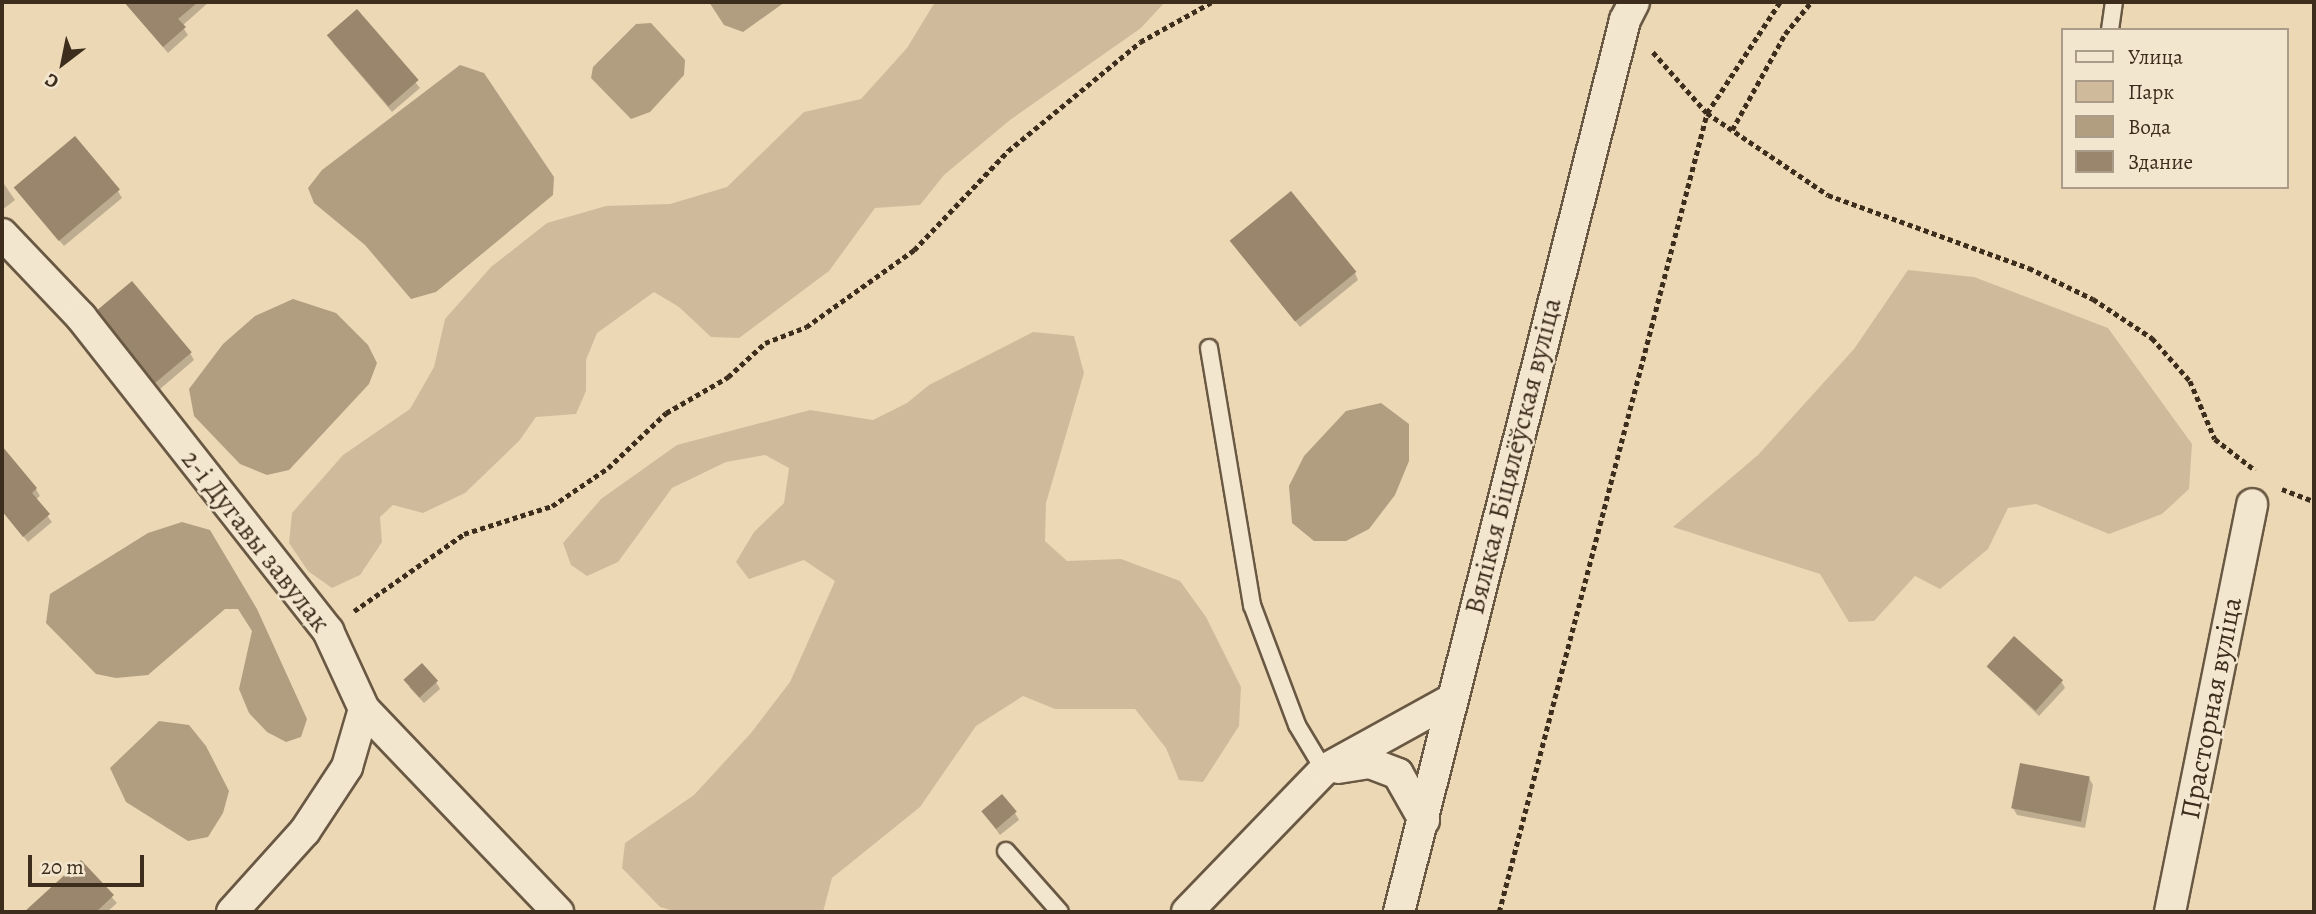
<!DOCTYPE html>
<meta charset="utf-8">
<style>
body{margin:0}
#map{position:relative;width:2316px;height:914px;overflow:hidden;background:#edd8b5;font-family:Alegreya,serif}
div>[style]{position:absolute}
[style*='--x']{left:calc(var(--x)*1px);top:calc(var(--y)*1px);width:calc(var(--w)*1px);rotate:calc(var(--a)*1deg)}
.green>*{inset:0;background:#cfbb9b}
.water>*{inset:0;background:#b19e81}
.shadow>*{inset:0;background:#0003}
.building>*{inset:0;background:#99866c;transform-origin:0 0}
.path>*{height:4.5px;margin-top:-2.25px;transform-origin:0;background:repeating-linear-gradient(90deg,#3d2d1d 0 5px,transparent 0 8.5px)}
.roads{filter:drop-shadow(2px 0 #695843) drop-shadow(-2px 0 #695843) drop-shadow(0 2px #695843) drop-shadow(0 -2px #695843)}
.service>*{height:16px;margin:-8px;padding:0 8px;transform-origin:8px;border-radius:8px;background:#f3e6cf}
.minor>*{height:30px;margin:-15px;padding:0 15px;transform-origin:15px;border-radius:15px;background:#f3e6cf}
span{translate:-50% -50%;white-space:nowrap;text-align:center;line-height:1.15;-webkit-text-stroke:5px #f3e6cf;paint-order:stroke}
.street-label{font-size:28px;color:#3d2d1d}
.frame{position:absolute;inset:0;border:4px solid #3d2d1d;pointer-events:none}
.legend{position:absolute;left:2061px;top:28px;width:228px;height:161px;box-sizing:border-box;background:#f3e6cf;border:2px solid #aa9c88;margin:0;padding:9px 12px;list-style:none;font-size:21px;color:#3d2d1d}
.legend li{display:flex;align-items:center;gap:14px;height:35px}
.legend b{width:35px;border:2px solid #aa9c88}
.north{position:absolute;left:28px;top:28px;width:70px;height:70px;-webkit-text-stroke:5px #f3e6cf;paint-order:stroke;rotate:212deg;font-size:19px;font-weight:700;line-height:28px;text-align:center;color:#3d2d1d}
.north::after{content:'';display:block;margin:auto;width:24px;height:32px;background:#3d2d1d;clip-path:polygon(50% 0,100% 100%,50% 72%,0 100%)}
.scale{position:absolute;left:28px;top:855px;width:116px;height:32px;box-sizing:border-box;border:4px solid #3d2d1d;border-top:0;padding-left:9px;font-size:21px;line-height:24px;white-space:nowrap;color:#3d2d1d;-webkit-text-stroke:5px #f3e6cf;paint-order:stroke}
</style>
<div id="map">
<div class="green">
<i style="clip-path:polygon(935px 2px,1165px 2px,1141px 28px,1010px 120px,944px 175px,920px 205px,875px 208px,829px 271px,739px 338px,711px 337px,679px 307px,654px 292px,597px 333px,586px 360px,586px 391px,576px 414px,536px 417px,519px 441px,465px 493px,423px 513px,393px 505px,380px 517px,382px 542px,360px 575px,332px 588px,308px 571px,289px 543px,292px 513px,343px 455px,410px 409px,434px 367px,445px 319px,491px 267px,547px 223px,606px 206px,670px 204px,727px 187px,804px 112px,861px 99px,907px 48px)"></i>
<i style="clip-path:polygon(1908px 270px,1974px 277px,2108px 328px,2192px 444px,2189px 489px,2162px 514px,2109px 534px,2036px 504px,2008px 508px,1988px 549px,1940px 589px,1915px 576px,1874px 621px,1849px 622px,1820px 574px,1673px 527px,1758px 455px,1854px 349px)"></i>
<i style="clip-path:polygon(1033px 332px,1074px 336px,1084px 373px,1046px 503px,1045px 541px,1067px 561px,1121px 559px,1180px 581px,1206px 617px,1241px 687px,1239px 726px,1203px 782px,1179px 780px,1166px 748px,1135px 709px,1055px 709px,1023px 696px,976px 726px,920px 807px,832px 878px,823px 912px,677px 912px,660px 907px,622px 868px,625px 843px,694px 795px,751px 733px,790px 682px,835px 581px,804px 560px,749px 579px,736px 562px,754px 532px,784px 503px,789px 468px,765px 455px,726px 462px,672px 488px,618px 562px,587px 576px,571px 565px,563px 543px,601px 499px,677px 445px,810px 410px,873px 420px,907px 403px,929px 385px)"></i>
</div>
<div class="water">
<i style="clip-path:polygon(709px 2px,785px 2px,743px 32px,724px 25px)"></i>
<i style="clip-path:polygon(651px 23px,685px 60px,684px 75px,650px 112px,631px 119px,591px 78px,593px 67px,636px 24px)"></i>
<i style="clip-path:polygon(460px 65px,484px 73px,554px 177px,553px 195px,436px 292px,411px 299px,365px 245px,314px 203px,308px 188px,322px 170px)"></i>
<i style="clip-path:polygon(293px 299px,336px 313px,368px 345px,377px 363px,369px 384px,289px 470px,267px 475px,240px 464px,194px 416px,189px 389px,223px 344px,255px 316px)"></i>
<i style="clip-path:polygon(1381px 403px,1409px 424px,1409px 461px,1395px 495px,1369px 529px,1346px 541px,1314px 541px,1292px 523px,1289px 486px,1304px 456px,1346px 411px)"></i>
<i style="clip-path:polygon(182px 522px,210px 530px,257px 609px,307px 719px,301px 737px,286px 742px,267px 732px,249px 713px,239px 689px,252px 631px,238px 609px,225px 609px,148px 675px,116px 678px,96px 674px,46px 623px,50px 594px,148px 533px)"></i>
<i style="clip-path:polygon(159px 721px,189px 725px,206px 746px,229px 791px,223px 813px,208px 837px,188px 841px,126px 802px,110px 768px)"></i>
</div>
<div class="shadow">
<i style="clip-path:polygon(124px 2px,209px 2px,182px 26px,188px 35px,168px 53px)"></i>
<i style="clip-path:polygon(357px 11px,420px 88px,392px 112px,333px 43px)"></i>
<i style="clip-path:polygon(2px 181px,15px 200px,2px 210px)"></i>
<i style="clip-path:polygon(118px 191px,122px 198px,64px 246px,20px 194px)"></i>
<i style="clip-path:polygon(1236px 248px,1355px 273px,1358px 280px,1300px 327px)"></i>
<i style="clip-path:polygon(101px 319px,190px 353px,194px 360px,160px 389px)"></i>
<i style="clip-path:polygon(2px 449px,36px 489px,40px 496px,35px 500px,52px 522px,28px 542px,2px 511px)"></i>
<i style="clip-path:polygon(1988px 667px,2061px 681px,2065px 688px,2039px 716px)"></i>
<i style="clip-path:polygon(436px 682px,440px 689px,424px 703px,409px 687px)"></i>
<i style="clip-path:polygon(2089px 778px,2093px 785px,2085px 828px,2017px 815px,2013px 808px)"></i>
<i style="clip-path:polygon(983px 812px,1015px 813px,1019px 820px,1000px 835px)"></i>
<i style="clip-path:polygon(81px 863px,117px 903px,107px 912px,27px 912px)"></i>
</div>
<div class="building">
<i style="clip-path:polygon(124px 2px,198px 2px,178px 19px,186px 27px,163px 47px)"></i>
<i style="left:357px;top:9px;width:94px;height:40px;rotate:49deg"></i>
<i style="left:75px;top:136px;width:70px;height:80px;rotate:50deg"></i>
<i style="left:1291px;top:191px;width:104px;height:79px;rotate:51deg"></i>
<i style="left:132px;top:281px;width:93px;height:48px;rotate:50deg"></i>
<i style="clip-path:polygon(2px 446px,37px 488px,32px 493px,50px 514px,23px 537px,2px 511px)"></i>
<i style="left:2014px;top:636px;width:66px;height:41px;rotate:42deg"></i>
<i style="left:422px;top:663px;width:24px;height:25px;rotate:48deg"></i>
<i style="left:2020px;top:763px;width:71px;height:46px;rotate:11deg"></i>
<i style="left:1002px;top:794px;width:23px;height:27px;rotate:50deg"></i>
<i style="clip-path:polygon(81px 860px,114px 895px,96px 912px,24px 912px)"></i>
</div>
<div class="path">
<i style="--x:1653;--y:52;--w:81;--a:48.5"></i>
<i style="--x:1707;--y:113;--w:146;--a:34.1"></i>
<i style="--x:1828;--y:195;--w:214;--a:20"></i>
<i style="--x:2029;--y:268;--w:71;--a:25.8"></i>
<i style="--x:2093;--y:299;--w:71;--a:33.5"></i>
<i style="--x:2152;--y:338;--w:57;--a:48.5"></i>
<i style="--x:2190;--y:381;--w:63;--a:66.7"></i>
<i style="--x:2215;--y:439;--w:51;--a:37.8"></i>
<i style="--x:1732;--y:130;--w:110;--a:-61.1"></i>
<i style="--x:1785;--y:34;--w:41;--a:-50.9"></i>
<i style="--x:2282;--y:489;--w:34;--a:21"></i>
<i style="--x:354;--y:611;--w:134;--a:-35"></i>
<i style="--x:464;--y:534;--w:92;--a:-17.7"></i>
<i style="--x:552;--y:506;--w:68;--a:-34.2"></i>
<i style="--x:608;--y:468;--w:80;--a:-43.5"></i>
<i style="--x:666;--y:413;--w:72;--a:-30.1"></i>
<i style="--x:728;--y:377;--w:50;--a:-42.6"></i>
<i style="--x:765;--y:343;--w:44;--a:-21.3"></i>
<i style="--x:806;--y:327;--w:133;--a:-35.5"></i>
<i style="--x:914;--y:250;--w:137;--a:-46.5"></i>
<i style="--x:1008;--y:151;--w:171;--a:-39.5"></i>
<i style="--x:1140;--y:42;--w:82;--a:-29.1"></i>
<i style="--x:1499;--y:912;--w:826;--a:-75.41"></i>
<i style="--x:1707;--y:113;--w:133;--a:-56.7"></i>
</div>
<div class="roads">
<div class="service">
<i style="--x:2110;--y:30;--w:28;--a:-82"></i>
<i style="--x:1209;--y:348;--w:261;--a:80.5"></i>
<i style="--x:1252;--y:605;--w:128;--a:69.4"></i>
<i style="--x:1297;--y:725;--w:52;--a:59"></i>
<i style="--x:1006;--y:851;--w:81;--a:48.5"></i>
</div>
<div class="minor">
<i style="--x:2;--y:234;--w:115;--a:46.4"></i>
<i style="--x:81;--y:317;--w:400;--a:51.8"></i>
<i style="--x:328;--y:631;--w:86;--a:65.2"></i>
<i style="--x:364;--y:709;--w:281;--a:46.3"></i>
<i style="--x:1338;--y:768;--w:32;--a:-9"></i>
<i style="--x:1370;--y:763;--w:30;--a:21"></i>
<i style="--x:1398;--y:774;--w:53;--a:60.5"></i>
<i style="--x:232;--y:912;--w:109;--a:-48"></i>
<i style="--x:305;--y:831;--w:77;--a:-56.7"></i>
<i style="--x:347;--y:767;--w:60;--a:-73.7"></i>
<i style="--x:1187;--y:912;--w:197;--a:-46"></i>
<i style="--x:1324;--y:770;--w:143;--a:-28.9"></i>
<i style="--x:1399;--y:912;--w:920;--a:-75.78"></i>
<i style="--x:1625;--y:20;--w:20;--a:-63"></i>
<i style="--x:2170;--y:912;--w:416;--a:-78.6"></i>
</div>
</div>
<div class="street-label">
<span style="left:1513px;top:456px;rotate:-76deg">Вялікая Біцялёўская вуліца</span>
<span style="left:256px;top:541px;rotate:52deg">2-і Дугавы завулак</span>
<span style="left:2211px;top:708px;rotate:-79deg">Прасторная вуліца</span>
</div>
<div class="frame"></div>
<ul class="legend">
<li><b style="height:9px;background:#f3e6cf"></b>Улица</li>
<li><b style="height:19px;background:#cfbb9b"></b>Парк</li>
<li><b style="height:19px;background:#b19e81"></b>Вода</li>
<li><b style="height:19px;background:#99866c"></b>Здание</li>
</ul>
<div class="north">С</div>
<div class="scale">20 m</div>
</div>
